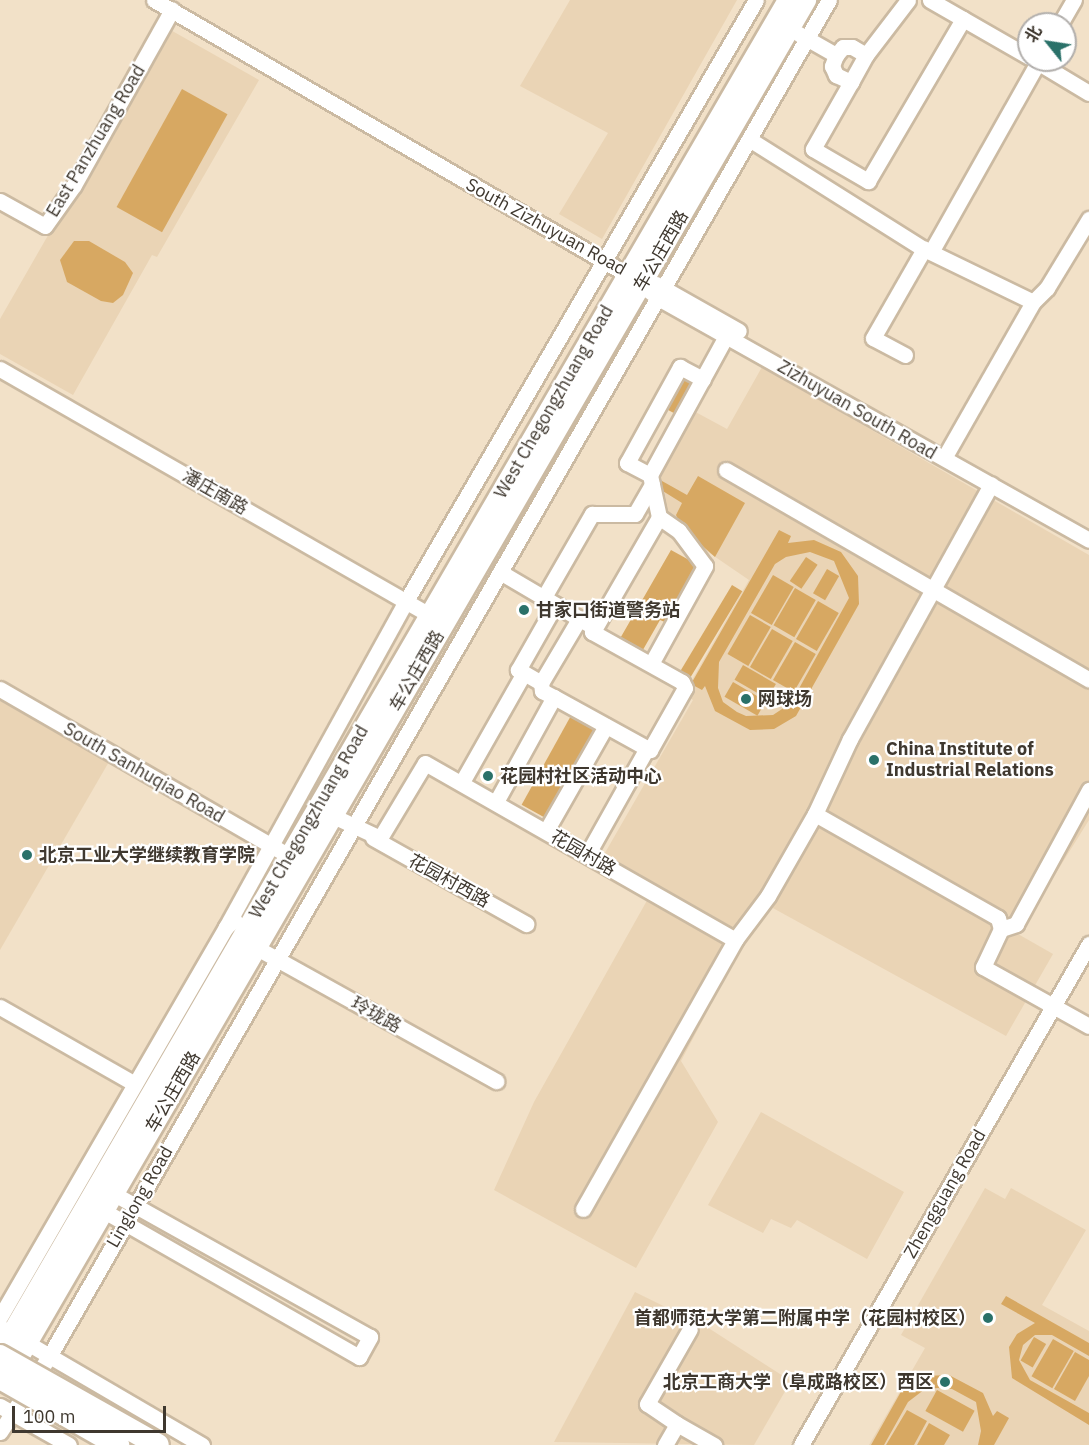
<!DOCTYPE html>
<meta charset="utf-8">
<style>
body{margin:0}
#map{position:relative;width:1089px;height:1445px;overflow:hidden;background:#f2e1c8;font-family:"IBM Plex Sans","Noto Sans SC",sans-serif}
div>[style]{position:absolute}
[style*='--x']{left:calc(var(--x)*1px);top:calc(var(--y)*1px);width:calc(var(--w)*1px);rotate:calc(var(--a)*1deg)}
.built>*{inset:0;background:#ead4b5}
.green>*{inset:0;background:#d7a862;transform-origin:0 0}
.roads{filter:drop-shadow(2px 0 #cbbaa2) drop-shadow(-2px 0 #cbbaa2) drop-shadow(0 2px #cbbaa2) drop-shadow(0 -2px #cbbaa2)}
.minor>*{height:15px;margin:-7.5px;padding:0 7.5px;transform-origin:7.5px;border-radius:7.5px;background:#fff}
.major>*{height:20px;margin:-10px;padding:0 10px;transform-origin:10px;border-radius:10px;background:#fff}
.bridges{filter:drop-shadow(2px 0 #cbbaa2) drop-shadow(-2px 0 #cbbaa2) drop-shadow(0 2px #cbbaa2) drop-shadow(0 -2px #cbbaa2)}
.highway-bridge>*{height:22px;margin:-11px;padding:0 11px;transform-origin:11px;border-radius:11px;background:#fff}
.dots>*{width:16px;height:16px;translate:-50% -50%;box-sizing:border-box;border:3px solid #fff;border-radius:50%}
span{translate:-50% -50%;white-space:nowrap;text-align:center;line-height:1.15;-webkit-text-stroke:4.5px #fff;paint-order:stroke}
.street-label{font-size:18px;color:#3f382f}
.poi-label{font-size:18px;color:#3f382f;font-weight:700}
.left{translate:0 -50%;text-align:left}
.right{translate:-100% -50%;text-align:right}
.north{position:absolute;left:1017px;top:12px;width:60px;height:60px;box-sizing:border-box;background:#fff;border:2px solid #b2afac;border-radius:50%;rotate:300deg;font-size:16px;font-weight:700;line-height:24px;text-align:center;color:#3f382f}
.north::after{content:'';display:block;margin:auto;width:21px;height:27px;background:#2a7169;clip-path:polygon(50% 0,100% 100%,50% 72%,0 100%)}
.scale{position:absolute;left:12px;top:1406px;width:154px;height:27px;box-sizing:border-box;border:3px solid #3f382f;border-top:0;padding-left:8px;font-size:18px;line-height:21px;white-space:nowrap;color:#3f382f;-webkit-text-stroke:4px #fff;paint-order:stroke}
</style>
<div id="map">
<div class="built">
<i style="clip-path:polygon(570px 0,737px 0,602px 239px,559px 214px,608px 133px,520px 86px)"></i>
<i style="clip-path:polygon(167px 28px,259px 80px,157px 257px,152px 255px,73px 395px,0 354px,0 319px)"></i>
<i style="clip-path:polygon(762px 367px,1089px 555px,1089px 820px,1018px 934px,1053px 954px,1006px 1036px,771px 907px,757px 918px,681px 1061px,718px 1122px,636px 1268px,494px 1190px,534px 1102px,654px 888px,602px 858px,693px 700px,684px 694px,749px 580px,689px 539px,665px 510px,659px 502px,657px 470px,690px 409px,727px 429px)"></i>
<i style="clip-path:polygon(0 699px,110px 760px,0 950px)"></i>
<i style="clip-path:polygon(761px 1112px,904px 1192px,867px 1259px,797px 1220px,791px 1228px,771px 1219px,763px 1233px,708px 1205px)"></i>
<i style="clip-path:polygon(985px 1188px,1005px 1199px,1011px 1188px,1086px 1230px,1042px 1305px,1089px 1331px,1089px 1445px,869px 1445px,925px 1348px,901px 1335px)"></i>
<i style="clip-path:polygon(635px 1292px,710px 1329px,791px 1381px,754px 1445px,554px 1442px)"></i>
</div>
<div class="green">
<i style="left:182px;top:89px;width:52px;height:135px;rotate:29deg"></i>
<i style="clip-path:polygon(74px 241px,89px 241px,125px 262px,133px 273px,123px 295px,113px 303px,101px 301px,67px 282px,60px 260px)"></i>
<i style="left:680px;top:371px;width:21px;height:40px;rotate:28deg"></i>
<i style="clip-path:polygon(698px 476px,745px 503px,715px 557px,681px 527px,676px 515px,682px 503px,658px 488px,662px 481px,687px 495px)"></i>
<i style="clip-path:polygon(evenodd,779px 530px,791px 536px,788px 543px,814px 540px,841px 552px,858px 576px,859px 604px,796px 716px,774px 729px,750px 730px,715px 711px,705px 686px,702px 690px,691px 684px,779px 530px,810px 552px,834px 561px,849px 598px,791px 703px,773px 715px,746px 716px,737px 712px,723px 702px,718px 688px,719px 662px,775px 564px,786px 557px,810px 552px)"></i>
<i style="clip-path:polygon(671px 550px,700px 566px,667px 623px,660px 620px,640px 655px,618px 642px)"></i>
<i style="left:806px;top:557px;width:14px;height:29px;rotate:34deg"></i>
<i style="left:827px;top:569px;width:14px;height:28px;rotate:30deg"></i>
<i style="left:773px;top:575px;width:24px;height:44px;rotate:30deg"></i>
<i style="left:732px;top:585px;width:12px;height:104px;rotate:31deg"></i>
<i style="left:795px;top:588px;width:24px;height:43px;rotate:30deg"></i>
<i style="left:818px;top:601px;width:24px;height:44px;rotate:30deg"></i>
<i style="left:750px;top:615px;width:24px;height:45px;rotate:30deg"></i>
<i style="left:772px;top:629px;width:24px;height:44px;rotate:30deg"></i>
<i style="left:795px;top:642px;width:24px;height:44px;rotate:30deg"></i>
<i style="left:743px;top:665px;width:38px;height:17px;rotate:30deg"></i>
<i style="left:733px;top:682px;width:38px;height:17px;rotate:30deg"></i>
<i style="left:573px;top:712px;width:33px;height:106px;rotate:29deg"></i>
<i style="clip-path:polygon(1006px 1296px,1089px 1343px,1089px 1356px,1052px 1335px,1035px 1335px,1023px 1345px,1019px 1360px,1030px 1380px,1089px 1413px,1089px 1425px,1012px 1378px,1009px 1347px,1017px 1334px,1035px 1323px,1001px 1304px)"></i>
<i style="left:1034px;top:1337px;width:14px;height:27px;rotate:30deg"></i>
<i style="left:1053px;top:1339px;width:24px;height:43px;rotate:30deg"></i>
<i style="clip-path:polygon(1075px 1352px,1089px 1360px,1089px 1376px,1075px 1401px,1054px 1389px)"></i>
<i style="clip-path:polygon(949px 1375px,983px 1393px,993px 1416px,997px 1411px,1009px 1418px,994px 1445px,978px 1445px,981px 1431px,976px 1402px,952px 1389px,938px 1388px,925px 1389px,908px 1402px,884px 1445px,871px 1445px,903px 1388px,924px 1376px)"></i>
<i style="left:937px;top:1390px;width:43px;height:24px;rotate:29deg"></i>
<i style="clip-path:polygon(907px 1410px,927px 1421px,914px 1445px,886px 1445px)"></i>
<i style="clip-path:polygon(929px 1423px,950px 1435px,944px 1445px,917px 1445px)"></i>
</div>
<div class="roads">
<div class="minor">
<i style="--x:154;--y:0;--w:548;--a:30.12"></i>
<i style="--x:628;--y:275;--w:38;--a:37"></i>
<i style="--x:658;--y:298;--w:494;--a:29.3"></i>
<i style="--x:930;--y:0;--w:114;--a:29.9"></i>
<i style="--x:1060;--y:24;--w:28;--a:-60"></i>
<i style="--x:799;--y:34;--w:43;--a:29.6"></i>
<i style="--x:836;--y:55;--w:12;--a:110"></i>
<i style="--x:832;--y:66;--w:10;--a:66"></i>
<i style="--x:836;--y:75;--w:17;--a:25"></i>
<i style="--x:851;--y:82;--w:31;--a:-61"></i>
<i style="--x:866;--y:55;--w:16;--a:-150"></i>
<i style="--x:852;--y:47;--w:9;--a:180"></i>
<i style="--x:843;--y:47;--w:11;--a:131"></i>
<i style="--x:866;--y:55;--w:69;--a:-52.6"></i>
<i style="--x:1034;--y:60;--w:64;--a:31"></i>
<i style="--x:851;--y:82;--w:77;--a:119.6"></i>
<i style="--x:813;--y:149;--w:64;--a:30.2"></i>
<i style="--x:868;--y:181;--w:188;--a:-59.6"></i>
<i style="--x:749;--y:139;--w:207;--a:32.2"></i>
<i style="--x:924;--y:249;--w:121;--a:25.9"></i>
<i style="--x:0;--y:201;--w:51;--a:29.1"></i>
<i style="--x:45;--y:226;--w:50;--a:-54.7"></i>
<i style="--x:74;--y:185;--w:201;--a:-60.8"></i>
<i style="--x:931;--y:252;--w:220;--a:-60.6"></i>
<i style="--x:656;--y:284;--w:95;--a:29.5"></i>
<i style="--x:905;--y:355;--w:36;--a:-152"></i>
<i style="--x:873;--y:338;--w:103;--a:-60.2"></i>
<i style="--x:0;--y:369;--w:495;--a:29.8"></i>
<i style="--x:948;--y:451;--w:172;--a:-60.3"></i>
<i style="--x:1033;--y:302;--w:20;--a:-45"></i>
<i style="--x:1047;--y:288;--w:81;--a:-58.7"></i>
<i style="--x:726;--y:470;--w:419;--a:30"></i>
<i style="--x:650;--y:475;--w:26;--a:-152"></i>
<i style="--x:627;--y:463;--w:110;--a:-61.1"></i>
<i style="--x:680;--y:367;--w:26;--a:28"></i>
<i style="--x:500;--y:572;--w:110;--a:30.5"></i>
<i style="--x:595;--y:628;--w:128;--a:-60"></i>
<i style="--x:659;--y:517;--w:43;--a:-102.1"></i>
<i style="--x:650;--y:475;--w:158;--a:-61.3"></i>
<i style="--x:544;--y:597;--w:96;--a:-60"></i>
<i style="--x:592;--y:514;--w:43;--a:0"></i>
<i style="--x:635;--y:514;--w:34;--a:-60"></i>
<i style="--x:651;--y:664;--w:112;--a:-61.1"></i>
<i style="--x:705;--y:566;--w:44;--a:-126.6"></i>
<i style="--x:679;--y:531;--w:24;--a:-145"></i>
<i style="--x:524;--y:673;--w:7;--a:-153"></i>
<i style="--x:518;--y:670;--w:75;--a:-60.4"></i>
<i style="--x:541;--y:683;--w:74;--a:-59.3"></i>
<i style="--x:0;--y:689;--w:334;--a:30"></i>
<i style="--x:462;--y:782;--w:125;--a:-60.4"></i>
<i style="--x:524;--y:673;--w:20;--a:30"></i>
<i style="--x:541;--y:683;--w:8;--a:83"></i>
<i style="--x:542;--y:691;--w:13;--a:27"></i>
<i style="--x:496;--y:802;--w:120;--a:-61.1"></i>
<i style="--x:554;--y:697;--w:110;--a:28.9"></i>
<i style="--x:650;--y:750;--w:71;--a:-60.6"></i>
<i style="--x:685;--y:688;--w:7;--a:-117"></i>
<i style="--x:682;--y:682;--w:103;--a:-150.9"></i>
<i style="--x:592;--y:632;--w:5;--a:-53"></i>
<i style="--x:815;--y:814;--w:210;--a:29.6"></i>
<i style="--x:998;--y:918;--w:11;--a:75"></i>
<i style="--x:1001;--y:929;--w:42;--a:115.3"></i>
<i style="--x:983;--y:967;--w:121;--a:29.1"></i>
<i style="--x:333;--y:816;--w:52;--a:25.1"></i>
<i style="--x:380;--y:838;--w:87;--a:-59"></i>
<i style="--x:425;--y:763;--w:357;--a:29.7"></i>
<i style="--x:546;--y:831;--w:121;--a:-60.3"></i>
<i style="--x:373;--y:838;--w:176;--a:29.3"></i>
<i style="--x:587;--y:855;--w:123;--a:-60.7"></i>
<i style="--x:226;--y:927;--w:372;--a:-61.1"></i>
<i style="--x:406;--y:601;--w:695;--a:-59.79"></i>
<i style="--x:1001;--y:929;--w:16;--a:-18"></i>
<i style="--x:1016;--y:924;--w:153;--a:-61.4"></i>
<i style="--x:257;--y:948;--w:274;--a:29.1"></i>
<i style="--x:0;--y:1007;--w:155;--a:29.7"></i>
<i style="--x:583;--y:1209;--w:309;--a:-60.5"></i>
<i style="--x:735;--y:940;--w:55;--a:-53.1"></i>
<i style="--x:768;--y:896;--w:95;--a:-60.2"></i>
<i style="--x:815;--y:814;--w:83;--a:-65"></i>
<i style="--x:850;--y:739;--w:291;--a:-61"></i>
<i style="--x:104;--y:1211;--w:294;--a:29.8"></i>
<i style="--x:359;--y:1357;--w:23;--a:-61"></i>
<i style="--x:370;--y:1337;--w:293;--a:-150.8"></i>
<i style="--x:0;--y:1317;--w:451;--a:-59.9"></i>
<i style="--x:226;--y:927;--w:11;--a:-41"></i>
<i style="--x:0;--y:1327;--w:234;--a:30.3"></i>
<i style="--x:0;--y:1406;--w:79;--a:29.5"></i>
<i style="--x:677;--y:1424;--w:36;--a:-146"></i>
<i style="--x:647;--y:1404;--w:86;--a:-60.2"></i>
<i style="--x:0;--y:1432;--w:92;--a:-57"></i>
<i style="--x:50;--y:1355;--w:1563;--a:-60.11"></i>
<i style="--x:665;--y:1445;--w:24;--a:-60"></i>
<i style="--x:677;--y:1424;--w:43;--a:29.6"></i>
<i style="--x:801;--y:1445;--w:578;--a:-60.11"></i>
</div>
<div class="major">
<i style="--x:0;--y:1354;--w:1567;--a:-59.8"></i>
<i style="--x:7;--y:1378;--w:1593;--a:-59.89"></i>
</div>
</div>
<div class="bridges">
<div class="highway-bridge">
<i style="--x:0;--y:1356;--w:181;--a:29.4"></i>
<i style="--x:0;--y:1378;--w:136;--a:29.6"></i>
</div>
</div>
<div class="dots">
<i style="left:524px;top:610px;background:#2a7169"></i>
<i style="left:746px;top:699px;background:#2a7169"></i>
<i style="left:874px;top:760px;background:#2a7169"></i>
<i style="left:488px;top:776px;background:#2a7169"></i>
<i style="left:27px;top:855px;background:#2a7169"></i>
<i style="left:988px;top:1318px;background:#2a7169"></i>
<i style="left:945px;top:1382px;background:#2a7169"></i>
</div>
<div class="street-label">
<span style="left:96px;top:141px;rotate:-59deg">East Panzhuang Road</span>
<span style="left:546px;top:227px;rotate:29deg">South Zizhuyuan Road</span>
<span style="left:661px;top:251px;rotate:-60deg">车公庄西路</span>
<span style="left:554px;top:402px;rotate:-60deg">West Chegongzhuang Road</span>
<span style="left:857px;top:410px;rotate:30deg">Zizhuyuan South Road</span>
<span style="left:215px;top:492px;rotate:30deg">潘庄南路</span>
<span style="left:417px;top:671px;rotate:-60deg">车公庄西路</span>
<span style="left:144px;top:773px;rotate:30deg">South Sanhuqiao Road</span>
<span style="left:309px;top:822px;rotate:-60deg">West Chegongzhuang Road</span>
<span style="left:583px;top:853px;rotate:30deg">花园村路</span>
<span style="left:449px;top:881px;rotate:29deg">花园村西路</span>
<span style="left:376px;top:1015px;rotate:29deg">玲珑路</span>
<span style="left:173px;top:1092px;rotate:-60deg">车公庄西路</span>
<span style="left:945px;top:1194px;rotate:-60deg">Zhengguang Road</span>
<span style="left:140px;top:1197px;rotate:-60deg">Linglong Road</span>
</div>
<div class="poi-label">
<span class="left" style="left:536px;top:610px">甘家口街道警务站</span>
<span class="left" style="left:758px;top:699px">网球场</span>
<span class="left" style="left:886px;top:760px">China Institute of<br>Industrial Relations</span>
<span class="left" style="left:500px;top:776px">花园村社区活动中心</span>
<span class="left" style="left:39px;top:855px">北京工业大学继续教育学院</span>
<span class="right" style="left:976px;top:1318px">首都师范大学第二附属中学（花园村校区）</span>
<span class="right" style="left:933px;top:1382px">北京工商大学（阜成路校区）西区</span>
</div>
<div class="north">北</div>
<div class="scale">100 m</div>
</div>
